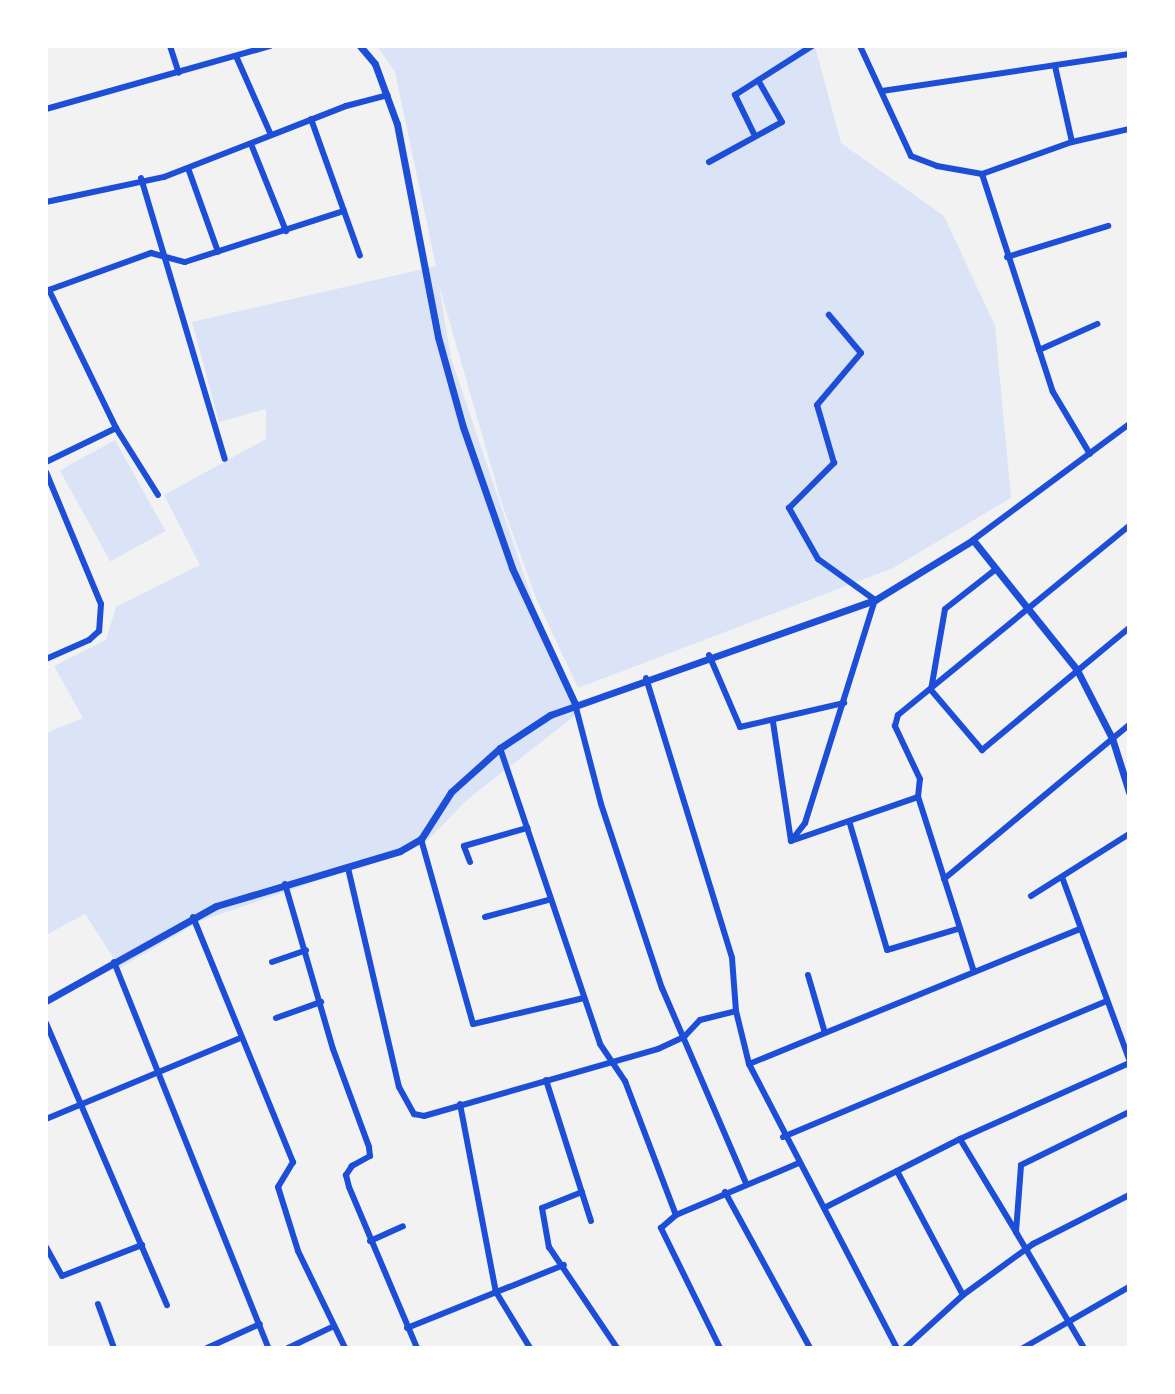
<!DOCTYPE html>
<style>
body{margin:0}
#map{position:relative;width:1175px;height:1394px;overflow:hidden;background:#f2f2f2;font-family:"Noto Serif",serif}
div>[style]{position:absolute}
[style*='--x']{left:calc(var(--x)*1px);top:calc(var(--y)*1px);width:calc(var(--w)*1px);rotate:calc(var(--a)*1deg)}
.green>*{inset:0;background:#dbe4f7;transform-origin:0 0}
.minor>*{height:6px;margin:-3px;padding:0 3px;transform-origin:3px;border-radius:3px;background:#1d4ed8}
.tertiary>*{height:7px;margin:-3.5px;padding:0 3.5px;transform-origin:3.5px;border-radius:3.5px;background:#1d4ed8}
span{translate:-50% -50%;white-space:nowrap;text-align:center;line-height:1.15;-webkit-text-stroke:8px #fff;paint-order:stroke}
.frame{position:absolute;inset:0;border:48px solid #fff;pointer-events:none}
</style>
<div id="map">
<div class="green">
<i style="clip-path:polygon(377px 46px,815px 46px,841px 143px,944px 216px,995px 326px,1011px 498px,893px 568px,578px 688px,536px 598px,501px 501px,439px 285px,451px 358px,542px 628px,581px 711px,468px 799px,423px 845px,200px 921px,120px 968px,85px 914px,46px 935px,46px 733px,83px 718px,54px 666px,106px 640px,116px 607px,200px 565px,164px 495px,266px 439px,266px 409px,219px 422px,192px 322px,436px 266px,395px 72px)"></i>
<i style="left:115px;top:440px;width:104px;height:63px;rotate:61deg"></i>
</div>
<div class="minor">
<i style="--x:170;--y:46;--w:28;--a:72"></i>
<i style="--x:860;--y:46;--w:121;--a:65.1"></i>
<i style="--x:911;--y:156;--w:28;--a:21"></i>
<i style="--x:937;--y:166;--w:46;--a:10.1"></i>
<i style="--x:982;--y:174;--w:96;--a:-19.6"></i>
<i style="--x:1072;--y:142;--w:58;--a:-12.8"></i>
<i style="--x:236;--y:56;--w:86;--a:66.1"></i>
<i style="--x:1055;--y:66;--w:78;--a:77.4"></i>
<i style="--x:882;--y:91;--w:250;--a:-8.5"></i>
<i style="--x:46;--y:109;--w:233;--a:-15.7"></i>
<i style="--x:311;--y:119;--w:145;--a:70.3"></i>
<i style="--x:755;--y:136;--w:46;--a:-116"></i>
<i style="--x:735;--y:95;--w:91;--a:-32.5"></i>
<i style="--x:251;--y:144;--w:94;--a:68.1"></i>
<i style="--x:709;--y:162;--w:83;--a:-28.7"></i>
<i style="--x:782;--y:122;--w:48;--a:-119.7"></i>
<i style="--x:188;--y:168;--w:89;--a:70.3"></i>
<i style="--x:982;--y:174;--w:229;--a:72"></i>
<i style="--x:1053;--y:392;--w:72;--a:59.2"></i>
<i style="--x:141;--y:178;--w:293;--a:73.4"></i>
<i style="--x:46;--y:202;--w:121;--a:-12"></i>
<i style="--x:164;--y:177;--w:195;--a:-21.3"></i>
<i style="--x:346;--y:106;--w:43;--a:-14.7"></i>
<i style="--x:1007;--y:257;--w:106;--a:-17.1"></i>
<i style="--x:49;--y:290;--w:153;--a:64.1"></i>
<i style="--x:116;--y:428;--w:79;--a:57.9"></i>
<i style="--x:46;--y:291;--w:112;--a:-19.9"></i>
<i style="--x:151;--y:253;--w:35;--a:15"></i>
<i style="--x:185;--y:262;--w:167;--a:-17.8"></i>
<i style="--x:1039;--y:350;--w:64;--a:-24.1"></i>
<i style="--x:46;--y:462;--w:78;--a:-25.9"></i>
<i style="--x:46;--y:472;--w:143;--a:67.4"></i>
<i style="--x:101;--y:604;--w:27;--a:94"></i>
<i style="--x:99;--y:631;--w:13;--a:138"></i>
<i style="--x:89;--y:640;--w:47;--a:156.2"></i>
<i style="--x:973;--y:540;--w:194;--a:-36.6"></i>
<i style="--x:709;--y:655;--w:78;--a:66.7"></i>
<i style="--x:740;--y:727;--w:107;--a:-13"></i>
<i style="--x:646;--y:678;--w:293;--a:72.9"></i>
<i style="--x:732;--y:958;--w:53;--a:85.7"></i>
<i style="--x:736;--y:1011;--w:55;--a:76.2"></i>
<i style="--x:749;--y:1064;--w:320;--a:62.5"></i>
<i style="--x:931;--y:690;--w:79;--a:49.6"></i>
<i style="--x:982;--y:750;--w:191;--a:-39.7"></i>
<i style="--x:931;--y:690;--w:82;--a:-80.2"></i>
<i style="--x:945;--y:609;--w:63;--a:-38"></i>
<i style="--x:575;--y:704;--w:103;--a:75.4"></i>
<i style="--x:601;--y:804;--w:194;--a:71.7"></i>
<i style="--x:662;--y:988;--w:212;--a:66.7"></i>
<i style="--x:773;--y:722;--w:120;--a:81.4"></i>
<i style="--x:500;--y:748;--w:312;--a:71.3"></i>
<i style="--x:600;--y:1044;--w:45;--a:56"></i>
<i style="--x:625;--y:1081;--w:143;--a:69.2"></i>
<i style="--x:850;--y:824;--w:131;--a:73.6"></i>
<i style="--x:887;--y:950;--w:74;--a:-16.5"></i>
<i style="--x:421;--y:839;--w:192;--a:74.3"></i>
<i style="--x:473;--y:1024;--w:114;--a:-13.2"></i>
<i style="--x:791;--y:841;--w:23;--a:-52"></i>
<i style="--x:805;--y:823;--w:234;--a:-72.6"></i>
<i style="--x:875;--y:600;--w:70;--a:-144.3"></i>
<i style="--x:818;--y:559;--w:59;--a:-119.6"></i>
<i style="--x:789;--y:508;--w:64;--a:-45"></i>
<i style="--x:834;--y:463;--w:60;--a:-106.3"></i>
<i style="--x:817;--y:405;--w:68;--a:-49.8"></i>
<i style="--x:861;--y:353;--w:50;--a:-130.1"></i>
<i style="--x:791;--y:841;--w:134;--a:-19.1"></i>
<i style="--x:470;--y:862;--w:17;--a:-111"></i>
<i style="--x:464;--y:846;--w:66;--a:-15.9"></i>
<i style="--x:348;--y:868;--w:225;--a:76.9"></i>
<i style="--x:399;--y:1087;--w:31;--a:61"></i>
<i style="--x:414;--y:1114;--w:10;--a:11"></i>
<i style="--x:424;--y:1116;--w:243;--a:-16"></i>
<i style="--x:658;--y:1049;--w:29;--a:-25"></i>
<i style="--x:684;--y:1037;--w:23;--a:-47"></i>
<i style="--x:700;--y:1020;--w:37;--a:-14"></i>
<i style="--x:1062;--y:877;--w:194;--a:69.8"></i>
<i style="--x:944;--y:879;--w:241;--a:-39.8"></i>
<i style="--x:285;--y:884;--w:172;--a:73.8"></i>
<i style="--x:333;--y:1049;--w:104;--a:69.8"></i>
<i style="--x:369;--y:1147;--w:9;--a:84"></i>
<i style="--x:370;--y:1156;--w:21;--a:151"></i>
<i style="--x:352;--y:1166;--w:11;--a:124"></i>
<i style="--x:346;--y:1175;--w:12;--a:76"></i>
<i style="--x:349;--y:1187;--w:175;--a:67.1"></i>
<i style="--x:1031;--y:896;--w:116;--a:-32.3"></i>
<i style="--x:193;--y:917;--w:265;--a:67.8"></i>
<i style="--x:293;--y:1162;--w:29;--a:121"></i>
<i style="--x:278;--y:1187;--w:67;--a:72.6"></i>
<i style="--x:298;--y:1251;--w:108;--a:64.1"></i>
<i style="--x:485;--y:917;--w:65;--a:-15.1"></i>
<i style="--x:114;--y:962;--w:416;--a:68.2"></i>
<i style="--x:272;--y:962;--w:36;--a:-19"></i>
<i style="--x:974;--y:972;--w:184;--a:-107.7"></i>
<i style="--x:918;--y:797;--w:18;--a:-84"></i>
<i style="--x:920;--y:779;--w:59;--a:-115.3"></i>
<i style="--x:895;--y:726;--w:11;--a:-75"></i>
<i style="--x:898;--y:715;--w:298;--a:-39.3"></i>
<i style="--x:808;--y:975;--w:60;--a:73.7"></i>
<i style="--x:276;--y:1018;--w:48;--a:-19.6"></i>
<i style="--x:46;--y:1023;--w:307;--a:66.8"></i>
<i style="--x:749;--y:1064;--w:357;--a:-22.2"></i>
<i style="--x:546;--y:1080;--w:148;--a:72.3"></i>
<i style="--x:460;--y:1104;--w:191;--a:79.2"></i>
<i style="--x:496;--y:1292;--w:66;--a:58.7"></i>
<i style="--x:46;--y:1119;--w:208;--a:-22.6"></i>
<i style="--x:783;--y:1137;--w:348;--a:-22.8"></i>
<i style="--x:960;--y:1139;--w:109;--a:58.9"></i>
<i style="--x:897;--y:1171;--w:140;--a:62"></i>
<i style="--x:582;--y:1192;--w:43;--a:158.2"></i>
<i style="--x:542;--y:1208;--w:40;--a:80"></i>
<i style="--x:549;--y:1247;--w:122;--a:56"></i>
<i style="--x:725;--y:1192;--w:178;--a:61.4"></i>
<i style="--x:824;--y:1208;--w:153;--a:-26.9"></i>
<i style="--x:960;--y:1139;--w:185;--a:-24.2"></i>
<i style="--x:370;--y:1241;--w:36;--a:-24"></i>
<i style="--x:46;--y:1247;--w:33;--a:61"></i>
<i style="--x:62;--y:1276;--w:86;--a:-21.2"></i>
<i style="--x:98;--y:1304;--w:47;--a:70"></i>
<i style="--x:407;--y:1328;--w:169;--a:-21.9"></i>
<i style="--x:207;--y:1348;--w:58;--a:-24.4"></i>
<i style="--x:288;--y:1348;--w:49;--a:-25.5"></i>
<i style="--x:720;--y:1348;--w:134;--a:-116.2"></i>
<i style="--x:661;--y:1228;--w:20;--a:-41"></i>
<i style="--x:676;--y:1215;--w:134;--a:-22.9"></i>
<i style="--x:905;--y:1348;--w:79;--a:-42.4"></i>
<i style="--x:963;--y:1295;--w:87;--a:-36.1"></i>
<i style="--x:1033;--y:1244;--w:108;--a:-27"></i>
<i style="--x:1023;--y:1348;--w:122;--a:-29.9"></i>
<i style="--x:1084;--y:1348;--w:134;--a:-120.4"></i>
<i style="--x:1016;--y:1232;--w:67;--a:-85.7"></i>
<i style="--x:1021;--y:1165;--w:120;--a:-26.1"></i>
</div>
<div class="tertiary">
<i style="--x:360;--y:46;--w:23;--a:50"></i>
<i style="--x:375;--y:64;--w:64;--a:69.9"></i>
<i style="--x:397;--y:124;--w:217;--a:79.1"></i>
<i style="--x:438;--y:337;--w:93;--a:74.5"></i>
<i style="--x:463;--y:427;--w:149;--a:70.8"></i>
<i style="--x:512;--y:568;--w:150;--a:65.1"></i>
<i style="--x:46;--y:1001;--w:195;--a:-29.2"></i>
<i style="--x:216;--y:906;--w:192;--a:-16.6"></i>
<i style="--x:400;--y:851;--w:24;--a:-30"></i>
<i style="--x:421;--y:839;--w:56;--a:-57.4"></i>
<i style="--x:451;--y:792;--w:66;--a:-41.9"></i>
<i style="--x:500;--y:748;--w:60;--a:-33.4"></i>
<i style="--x:550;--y:715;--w:345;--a:-19.5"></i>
<i style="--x:875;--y:600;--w:115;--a:-31.5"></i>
<i style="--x:973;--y:540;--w:166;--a:51.3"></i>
<i style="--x:1077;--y:670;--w:76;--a:62.8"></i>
<i style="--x:1112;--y:738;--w:57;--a:72.5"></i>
</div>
<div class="frame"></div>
</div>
